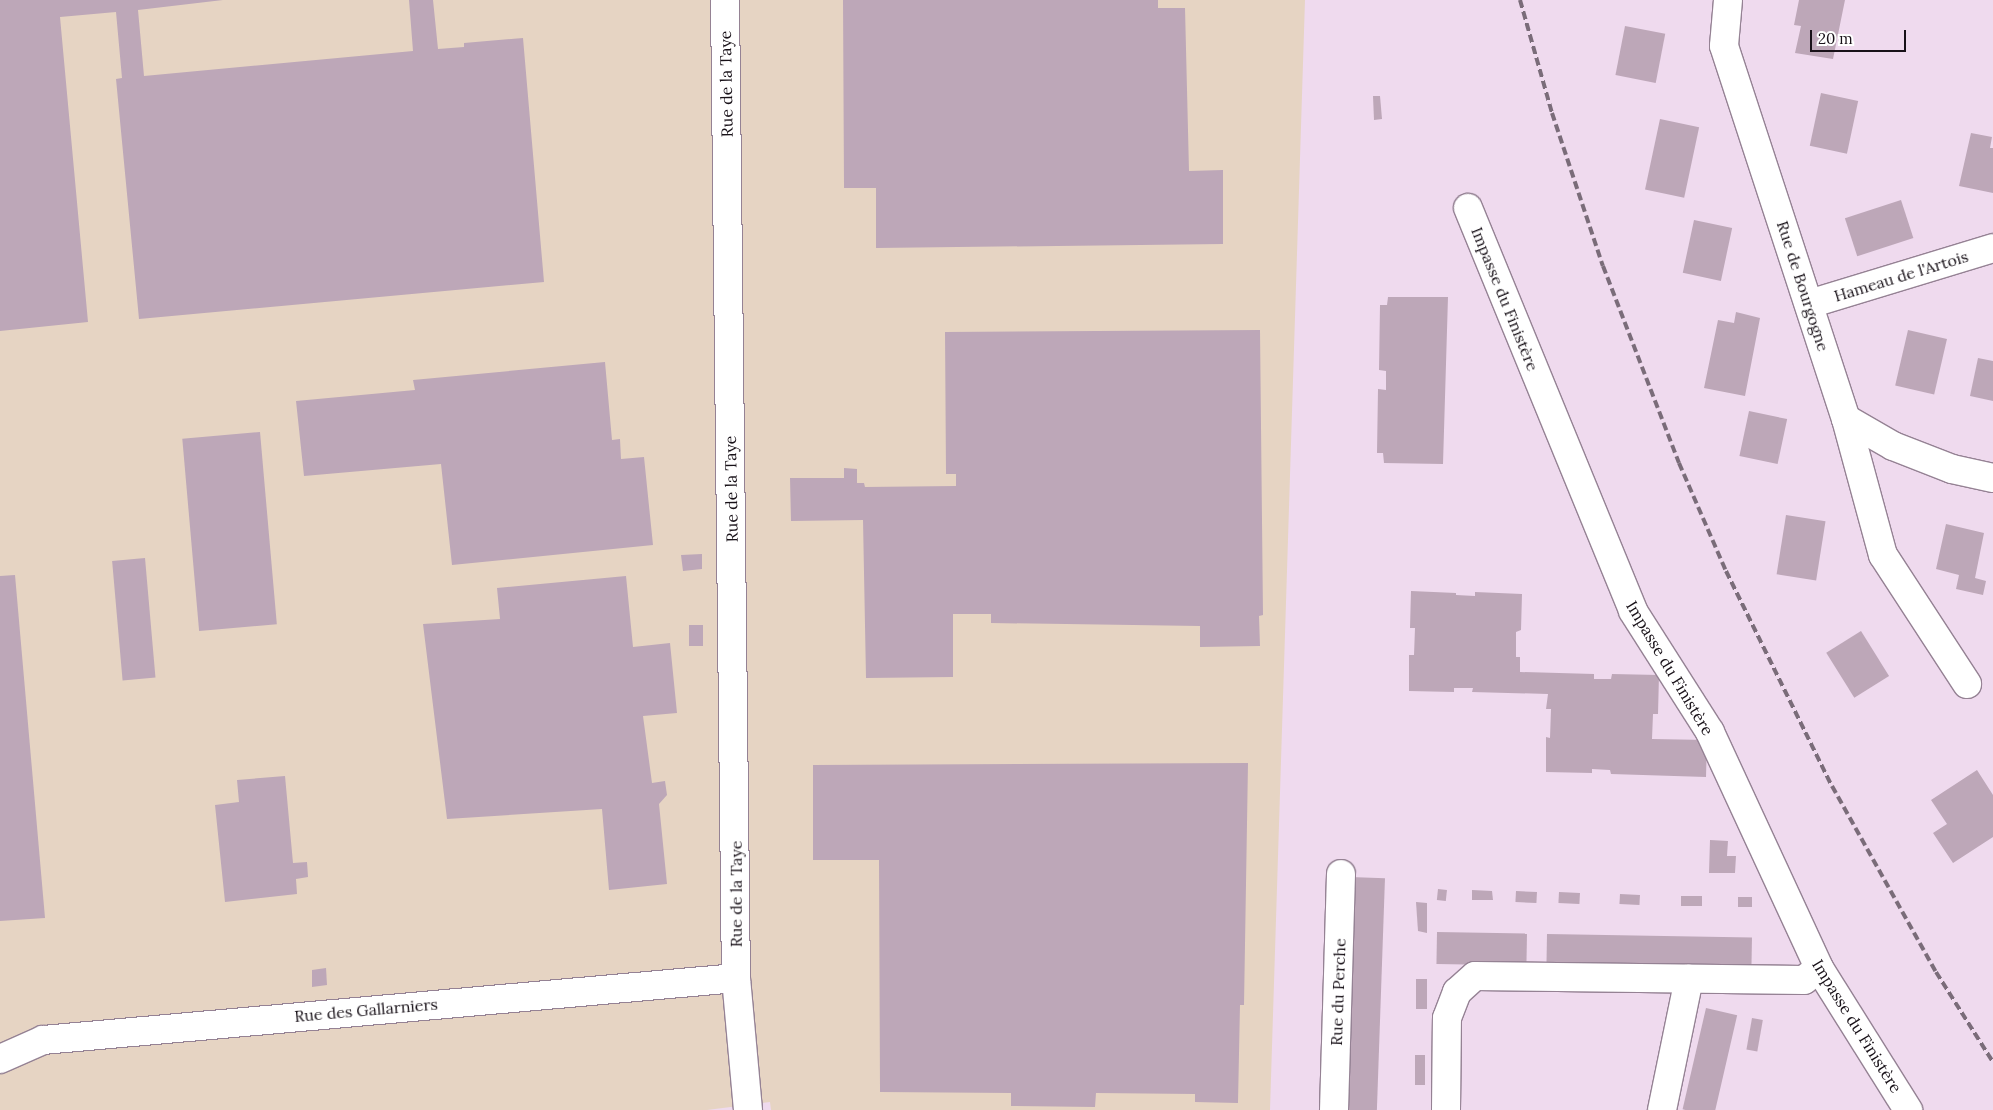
<!DOCTYPE html>
<meta charset="utf-8">
<style>
body{margin:0}
#map{position:relative;width:1993px;height:1110px;overflow:hidden;background:#efdaee;font-family:Lora,serif}
div>[style]{position:absolute}
[style*='--x']{left:calc(var(--x)*1px);top:calc(var(--y)*1px);width:calc(var(--w)*1px);rotate:calc(var(--a)*1deg)}
.industrial>*{inset:0;background:#e6d4c3}
.building>*{inset:0;background:#bda7b8;transform-origin:0 0}
.roads{filter:drop-shadow(1px 0 #958294) drop-shadow(-1px 0 #958294) drop-shadow(0 1px #958294) drop-shadow(0 -1px #958294)}
.minor>*{height:28px;margin:-14px;padding:0 14px;transform-origin:14px;border-radius:14px;background:#fff}
.rail>*{height:4px;margin-top:-2px;transform-origin:0;background:repeating-linear-gradient(90deg,#7a6c79 0 8px,transparent 0 12px)}
span{translate:-50% -50%;white-space:nowrap;text-align:center;line-height:1.15;-webkit-text-stroke:4px #fff;paint-order:stroke}
.street-label{font-size:16px;color:#181118}
.scale{position:absolute;left:1810px;top:30px;width:96px;height:22px;box-sizing:border-box;border:2px solid #181118;border-top:0;padding-left:6px;font-size:15px;line-height:18px;white-space:nowrap;color:#181118;-webkit-text-stroke:4px #fff;paint-order:stroke}
</style>
<div id="map">
<div class="industrial">
<i style="clip-path:polygon(0 0,1305px 0,1270px 1110px,771px 1110px,770px 1102px,707px 1110px,0 1110px)"></i>
</div>
<div class="building">
<i style="clip-path:polygon(0 0,223px 0,138px 10px,144px 76px,413px 51px,409px 0,433px 0,438px 49px,464px 47px,464px 43px,523px 38px,544px 282px,139px 319px,116px 79px,122px 78px,116px 12px,60px 17px,88px 322px,0 331px)"></i>
<i style="clip-path:polygon(843px 0,1158px 0,1158px 8px,1185px 8px,1189px 171px,1223px 170px,1223px 244px,876px 248px,876px 188px,844px 188px)"></i>
<i style="clip-path:polygon(1799px 0,1845px 0,1833px 59px,1795px 53px,1801px 26px,1794px 25px)"></i>
<i style="left:1625px;top:26px;width:41px;height:50px;rotate:11deg"></i>
<i style="left:1821px;top:93px;width:38px;height:54px;rotate:12deg"></i>
<i style="clip-path:polygon(1373px 96px,1380px 96px,1382px 119px,1374px 120px)"></i>
<i style="left:1660px;top:119px;width:40px;height:72px;rotate:12deg"></i>
<i style="clip-path:polygon(1971px 133px,1992px 137px,1990px 148px,1993px 148px,1993px 193px,1959px 186px)"></i>
<i style="left:1901px;top:200px;width:40px;height:59px;rotate:72deg"></i>
<i style="left:1694px;top:220px;width:39px;height:54px;rotate:12deg"></i>
<i style="clip-path:polygon(1388px 297px,1448px 297px,1443px 464px,1384px 463px,1383px 453px,1377px 453px,1378px 389px,1386px 390px,1386px 371px,1379px 370px,1380px 305px,1387px 305px)"></i>
<i style="clip-path:polygon(1736px 312px,1760px 318px,1745px 396px,1704px 388px,1718px 320px,1734px 323px)"></i>
<i style="clip-path:polygon(1260px 330px,1263px 615px,1259px 616px,1260px 646px,1200px 647px,1200px 626px,991px 623px,991px 614px,953px 614px,953px 677px,866px 678px,863px 520px,791px 521px,790px 478px,844px 478px,844px 468px,857px 469px,857px 483px,864px 483px,865px 487px,956px 486px,956px 474px,946px 474px,945px 332px)"></i>
<i style="left:1908px;top:330px;width:40px;height:57px;rotate:13deg"></i>
<i style="clip-path:polygon(1978px 358px,1993px 361px,1993px 401px,1970px 396px)"></i>
<i style="clip-path:polygon(605px 362px,612px 440px,620px 439px,621px 459px,644px 457px,653px 545px,452px 565px,441px 464px,304px 476px,296px 401px,415px 390px,413px 380px)"></i>
<i style="left:1749px;top:411px;width:39px;height:46px;rotate:12deg"></i>
<i style="left:260px;top:432px;width:193px;height:78px;rotate:85deg"></i>
<i style="left:1786px;top:515px;width:40px;height:60px;rotate:9deg"></i>
<i style="clip-path:polygon(1946px 524px,1984px 533px,1975px 578px,1986px 581px,1983px 595px,1956px 589px,1959px 575px,1936px 569px)"></i>
<i style="clip-path:polygon(702px 554px,702px 569px,683px 571px,681px 555px)"></i>
<i style="left:145px;top:558px;width:120px;height:33px;rotate:85deg"></i>
<i style="clip-path:polygon(15px 575px,45px 918px,0 921px,0 576px)"></i>
<i style="clip-path:polygon(626px 576px,633px 647px,670px 643px,677px 713px,643px 716px,652px 783px,665px 781px,667px 795px,659px 804px,667px 884px,609px 890px,602px 809px,447px 819px,423px 624px,500px 619px,497px 588px)"></i>
<i style="clip-path:polygon(1411px 591px,1456px 593px,1456px 595px,1475px 596px,1475px 592px,1522px 594px,1521px 630px,1516px 632px,1516px 657px,1520px 657px,1520px 672px,1594px 674px,1594px 679px,1611px 679px,1612px 674px,1659px 675px,1658px 714px,1653px 714px,1652px 739px,1707px 740px,1706px 777px,1611px 774px,1610px 770px,1592px 769px,1592px 773px,1546px 772px,1546px 737px,1550px 738px,1551px 709px,1546px 709px,1548px 694px,1472px 692px,1473px 688px,1454px 688px,1454px 692px,1409px 691px,1409px 655px,1414px 655px,1415px 628px,1410px 628px)"></i>
<i style="left:703px;top:625px;width:21px;height:14px;rotate:90deg"></i>
<i style="left:1861px;top:631px;width:53px;height:41px;rotate:58deg"></i>
<i style="clip-path:polygon(1248px 763px,1244px 1005px,1240px 1005px,1238px 1103px,1195px 1102px,1195px 1094px,1096px 1093px,1095px 1107px,1011px 1106px,1011px 1093px,880px 1092px,879px 860px,813px 860px,813px 765px)"></i>
<i style="clip-path:polygon(1977px 770px,1993px 795px,1993px 837px,1953px 863px,1933px 833px,1947px 824px,1931px 800px)"></i>
<i style="clip-path:polygon(285px 776px,293px 863px,307px 862px,308px 877px,296px 879px,297px 894px,225px 902px,215px 805px,239px 802px,237px 780px)"></i>
<i style="clip-path:polygon(1710px 840px,1728px 841px,1727px 856px,1736px 856px,1735px 873px,1709px 873px)"></i>
<i style="left:1350px;top:877px;width:35px;height:233px;rotate:2deg"></i>
<i style="left:1438px;top:889px;width:9px;height:11px;rotate:6deg"></i>
<i style="clip-path:polygon(1472px 890px,1492px 891px,1493px 900px,1472px 900px)"></i>
<i style="left:1516px;top:891px;width:21px;height:11px;rotate:3deg"></i>
<i style="left:1559px;top:892px;width:21px;height:11px;rotate:3deg"></i>
<i style="left:1620px;top:894px;width:20px;height:10px;rotate:3deg"></i>
<i style="left:1681px;top:896px;width:21px;height:10px"></i>
<i style="left:1738px;top:897px;width:14px;height:10px"></i>
<i style="clip-path:polygon(1416px 902px,1427px 903px,1427px 933px,1418px 931px)"></i>
<i style="left:1437px;top:932px;width:90px;height:32px;rotate:1deg"></i>
<i style="left:1547px;top:934px;width:205px;height:32px;rotate:1deg"></i>
<i style="clip-path:polygon(326px 968px,327px 985px,312px 987px,312px 970px)"></i>
<i style="left:1416px;top:979px;width:11px;height:30px"></i>
<i style="left:1706px;top:1008px;width:32px;height:104px;rotate:13deg"></i>
<i style="left:1752px;top:1018px;width:11px;height:32px;rotate:10deg"></i>
<i style="left:1415px;top:1055px;width:10px;height:30px"></i>
</div>
<div class="roads">
<div class="minor">
<i style="--x:725;--y:0;--w:978;--a:89.36"></i>
<i style="--x:736;--y:978;--w:133;--a:84.8"></i>
<i style="--x:1728;--y:0;--w:46;--a:95"></i>
<i style="--x:1724;--y:46;--w:392;--a:71.9"></i>
<i style="--x:1846;--y:419;--w:54;--a:29.9"></i>
<i style="--x:1893;--y:446;--w:63;--a:21.3"></i>
<i style="--x:1952;--y:469;--w:42;--a:12.4"></i>
<i style="--x:1468;--y:208;--w:435;--a:67.7"></i>
<i style="--x:1633;--y:611;--w:143;--a:57.5"></i>
<i style="--x:1710;--y:732;--w:260;--a:65.2"></i>
<i style="--x:1819;--y:968;--w:168;--a:57.9"></i>
<i style="--x:1809;--y:304;--w:192;--a:-16.9"></i>
<i style="--x:1846;--y:419;--w:141;--a:74.8"></i>
<i style="--x:1883;--y:555;--w:154;--a:56.9"></i>
<i style="--x:0;--y:1059;--w:47;--a:-23.8"></i>
<i style="--x:43;--y:1040;--w:696;--a:-5.11"></i>
<i style="--x:1334;--y:1110;--w:236;--a:-88.3"></i>
<i style="--x:1446;--y:1110;--w:92;--a:-89.4"></i>
<i style="--x:1447;--y:1018;--w:28;--a:-69"></i>
<i style="--x:1457;--y:992;--w:24;--a:-42"></i>
<i style="--x:1475;--y:976;--w:329;--a:0.7"></i>
<i style="--x:1804;--y:980;--w:19;--a:-39"></i>
<i style="--x:1662;--y:1110;--w:134;--a:-78.4"></i>
</div>
</div>
<div class="rail">
<i style="--x:1520;--y:0;--w:117;--a:74.2"></i>
<i style="--x:1552;--y:113;--w:161;--a:71.6"></i>
<i style="--x:1603;--y:266;--w:211;--a:68.9"></i>
<i style="--x:1679;--y:463;--w:118;--a:66.5"></i>
<i style="--x:1726;--y:571;--w:240;--a:63.8"></i>
<i style="--x:1832;--y:786;--w:213;--a:60.8"></i>
<i style="--x:1936;--y:972;--w:107;--a:57.7"></i>
</div>
<div class="street-label">
<span style="left:726px;top:84px;rotate:-91deg">Rue de la Taye</span>
<span style="left:1901px;top:276px;rotate:-17deg">Hameau de l'Artois</span>
<span style="left:1803px;top:286px;rotate:72deg">Rue de Bourgogne</span>
<span style="left:1505px;top:299px;rotate:68deg">Impasse du Finistère</span>
<span style="left:731px;top:489px;rotate:-91deg">Rue de la Taye</span>
<span style="left:1670px;top:668px;rotate:59deg">Impasse du Finistère</span>
<span style="left:736px;top:894px;rotate:-90deg">Rue de la Taye</span>
<span style="left:1338px;top:992px;rotate:-88deg">Rue du Perche</span>
<span style="left:366px;top:1010px;rotate:-5deg">Rue des Gallarniers</span>
<span style="left:1857px;top:1026px;rotate:58deg">Impasse du Finistère</span>
</div>
<div class="scale">20 m</div>
</div>
